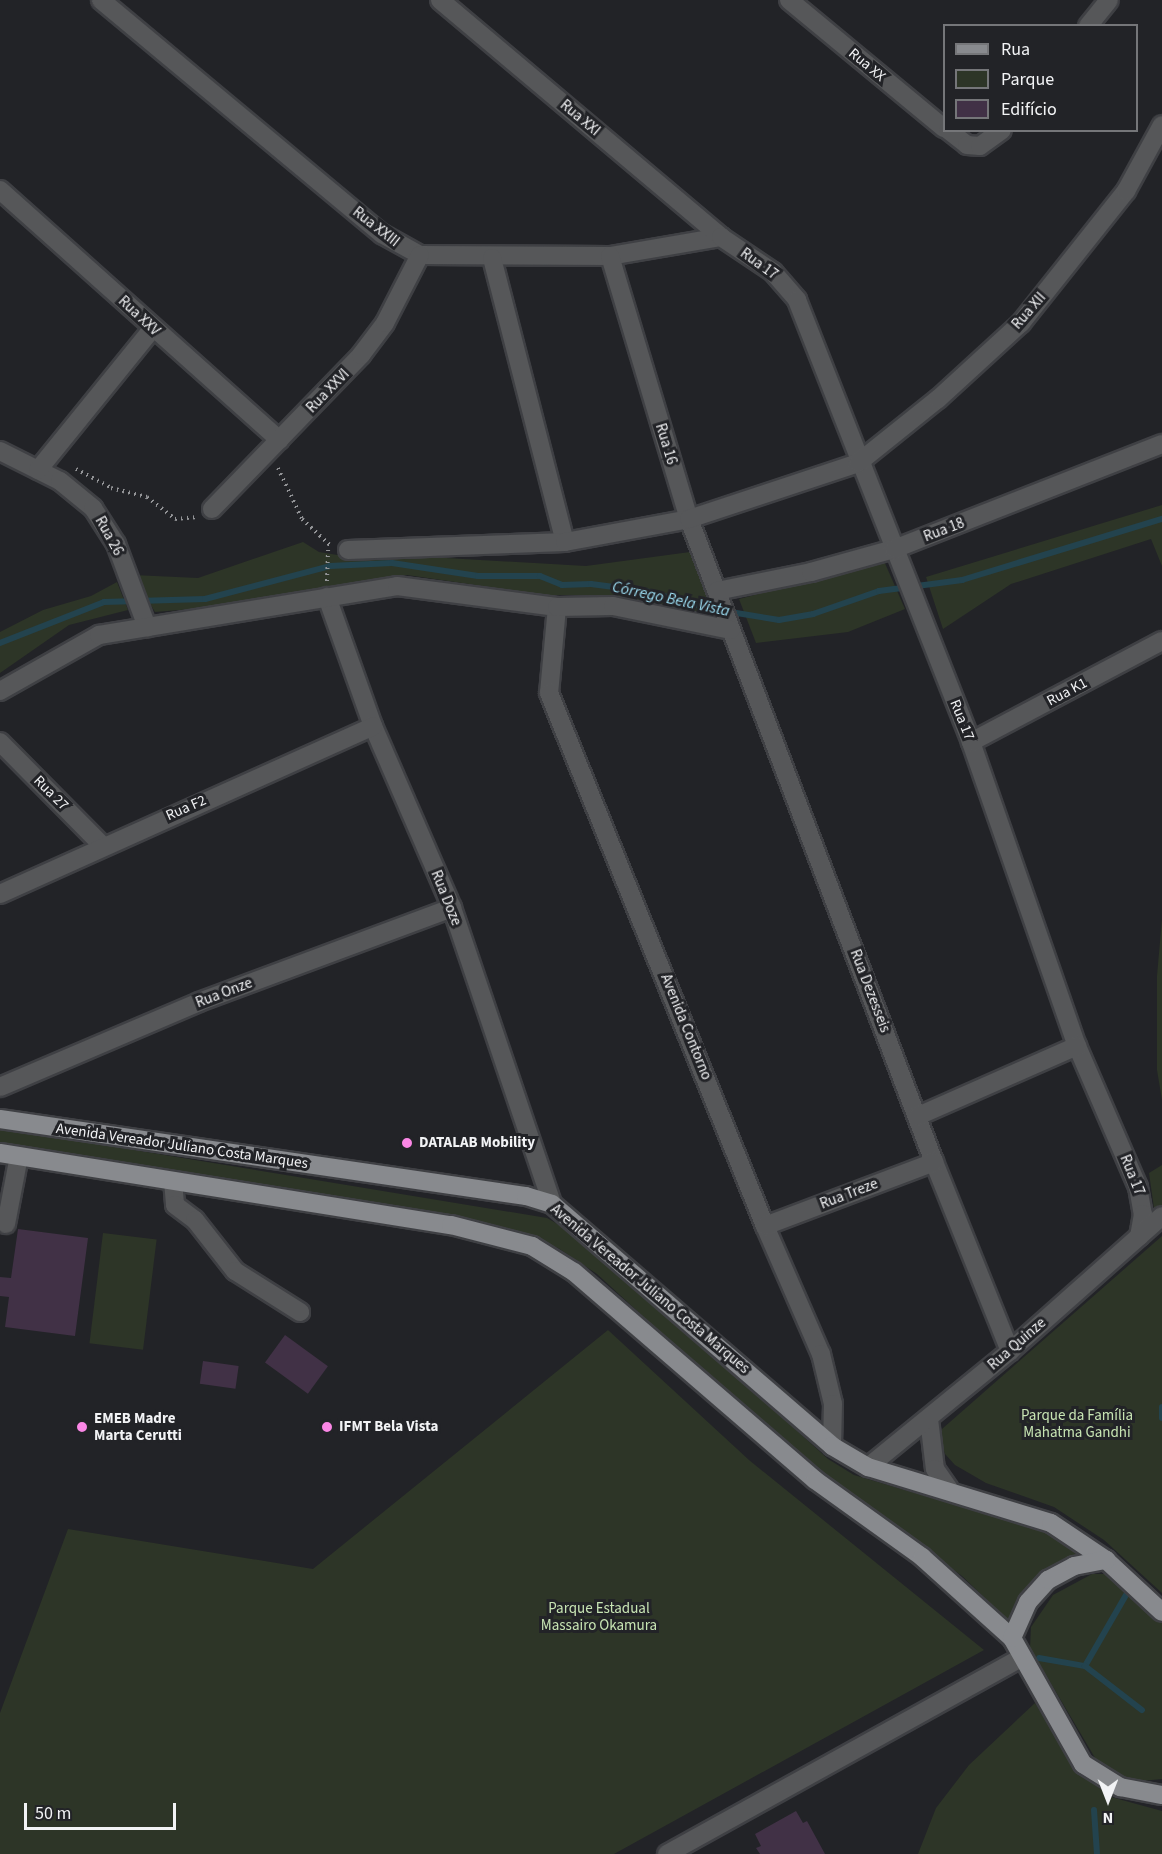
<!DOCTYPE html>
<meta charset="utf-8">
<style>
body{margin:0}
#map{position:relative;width:1162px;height:1854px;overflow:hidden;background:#222327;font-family:"Source Sans 3",sans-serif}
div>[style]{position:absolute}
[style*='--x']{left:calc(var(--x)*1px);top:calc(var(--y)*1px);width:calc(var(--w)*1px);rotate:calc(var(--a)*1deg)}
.green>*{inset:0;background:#2d3527;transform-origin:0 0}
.stream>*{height:6px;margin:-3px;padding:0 3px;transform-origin:3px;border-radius:3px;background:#23434e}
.building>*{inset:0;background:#413146;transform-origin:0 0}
.path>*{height:4px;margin-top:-2px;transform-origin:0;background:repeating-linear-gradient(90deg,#939497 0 1.5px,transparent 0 6px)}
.roads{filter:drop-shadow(2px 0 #3f4044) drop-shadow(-2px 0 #3f4044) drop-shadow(0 2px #3f4044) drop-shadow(0 -2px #3f4044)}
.minor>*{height:18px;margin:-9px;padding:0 9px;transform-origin:9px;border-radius:9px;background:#565759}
.major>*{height:18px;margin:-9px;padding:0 9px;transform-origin:9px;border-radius:9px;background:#888a8e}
.dots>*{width:16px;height:16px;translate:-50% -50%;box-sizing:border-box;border:3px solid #222327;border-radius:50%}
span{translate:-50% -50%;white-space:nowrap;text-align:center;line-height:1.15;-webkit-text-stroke:6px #222327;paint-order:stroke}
.street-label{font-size:15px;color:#f2f3f5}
.poi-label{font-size:15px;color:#f2f3f5;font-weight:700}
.left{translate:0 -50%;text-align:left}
.park-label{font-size:15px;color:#c7e4b3}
.water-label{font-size:16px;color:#9cddf2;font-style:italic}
.legend{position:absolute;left:943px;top:24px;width:195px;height:108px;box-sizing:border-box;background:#222327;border:2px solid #757679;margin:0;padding:8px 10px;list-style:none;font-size:18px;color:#f2f3f5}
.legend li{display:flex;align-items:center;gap:12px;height:30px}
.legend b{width:30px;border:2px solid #757679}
.north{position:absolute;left:1078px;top:1770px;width:60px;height:60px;-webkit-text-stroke:4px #222327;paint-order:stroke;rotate:180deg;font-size:16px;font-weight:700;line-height:24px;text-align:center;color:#f2f3f5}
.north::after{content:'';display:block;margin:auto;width:21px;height:27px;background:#f2f3f5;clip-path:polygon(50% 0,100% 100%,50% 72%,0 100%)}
.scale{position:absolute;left:24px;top:1803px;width:152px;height:27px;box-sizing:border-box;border:3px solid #f2f3f5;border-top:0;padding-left:8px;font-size:18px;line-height:21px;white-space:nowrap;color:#f2f3f5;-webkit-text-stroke:4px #222327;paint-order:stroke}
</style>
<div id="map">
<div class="green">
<i style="clip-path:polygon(1162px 505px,1162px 566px,1151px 539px,1011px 584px,943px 629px,926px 577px)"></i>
<i style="clip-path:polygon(303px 542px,319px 552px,356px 558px,429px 557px,586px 566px,690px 552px,719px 620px,598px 595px,544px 595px,407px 575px,216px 607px,155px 612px,133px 575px,198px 578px)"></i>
<i style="clip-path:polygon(884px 561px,905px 609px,848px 632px,756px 643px,739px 599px)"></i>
<i style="clip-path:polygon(117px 582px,128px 610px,69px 625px,0 673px,0 632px,43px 610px,91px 596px)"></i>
<i style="clip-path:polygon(1162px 919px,1162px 1100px,1157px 1070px,1157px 976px)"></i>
<i style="clip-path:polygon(0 1128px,547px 1218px,573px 1233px,644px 1292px,828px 1459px,854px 1475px,1057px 1535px,1088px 1556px,1011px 1623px,962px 1576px,781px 1443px,597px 1274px,558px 1248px,523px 1233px,492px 1224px,0 1146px)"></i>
<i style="clip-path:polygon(1162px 1165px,1162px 1208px,1155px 1215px,1149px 1173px)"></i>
<i style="left:103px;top:1233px;width:54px;height:111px;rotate:7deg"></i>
<i style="clip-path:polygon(1162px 1236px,1162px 1593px,1104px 1540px,1054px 1507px,986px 1483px,955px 1465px,945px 1454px,940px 1438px,942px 1429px)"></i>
<i style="clip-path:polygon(608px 1330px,749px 1460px,984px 1650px,614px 1854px,0 1854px,0 1713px,68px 1529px,313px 1569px)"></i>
<i style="clip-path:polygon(1092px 1574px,1111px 1574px,1162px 1623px,1162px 1779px,1132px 1782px,1101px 1768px,1030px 1648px,1031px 1627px,1053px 1595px)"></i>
<i style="clip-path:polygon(1035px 1703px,1076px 1770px,1111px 1797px,1162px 1811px,1162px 1854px,918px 1854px,936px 1808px,969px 1765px)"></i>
</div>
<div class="stream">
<i style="--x:0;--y:643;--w:112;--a:-21.5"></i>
<i style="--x:104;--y:602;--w:101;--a:-1.7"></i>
<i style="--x:205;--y:599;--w:129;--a:-14.8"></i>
<i style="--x:330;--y:566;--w:62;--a:-2.8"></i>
<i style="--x:392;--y:563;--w:87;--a:8.6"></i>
<i style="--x:478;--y:576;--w:62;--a:0"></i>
<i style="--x:540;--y:576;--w:24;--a:22"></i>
<i style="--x:562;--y:585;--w:29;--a:-2"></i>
<i style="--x:591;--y:584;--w:54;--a:7.4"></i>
<i style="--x:645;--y:591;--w:69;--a:15"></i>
<i style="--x:712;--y:609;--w:68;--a:9.3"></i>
<i style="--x:779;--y:620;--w:35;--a:-10"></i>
<i style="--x:813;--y:614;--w:70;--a:-19.2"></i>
<i style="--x:879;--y:591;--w:84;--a:-7.5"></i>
<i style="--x:962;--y:580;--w:209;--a:-17"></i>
<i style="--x:1162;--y:1407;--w:11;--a:90"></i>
<i style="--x:1039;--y:1658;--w:47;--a:9.9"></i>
<i style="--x:1085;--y:1666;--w:82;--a:-60"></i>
<i style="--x:1085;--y:1666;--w:72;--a:37.7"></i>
<i style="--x:1094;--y:1810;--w:44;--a:86.1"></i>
</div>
<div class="building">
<i style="clip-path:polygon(18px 1229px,88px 1238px,75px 1336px,5px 1327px,9px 1297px,0 1296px,0 1277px,11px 1278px)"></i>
<i style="left:285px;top:1335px;width:53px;height:34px;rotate:36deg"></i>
<i style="left:203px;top:1361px;width:36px;height:23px;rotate:8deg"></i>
<i style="clip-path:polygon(796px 1811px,803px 1823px,807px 1821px,825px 1854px,760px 1854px,756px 1848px,761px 1846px,755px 1834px)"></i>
</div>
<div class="path">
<i style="--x:278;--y:468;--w:56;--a:64.8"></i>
<i style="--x:302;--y:519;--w:41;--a:43"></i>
<i style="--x:76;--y:469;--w:40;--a:28"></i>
<i style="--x:111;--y:488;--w:37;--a:14"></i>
<i style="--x:147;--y:497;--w:36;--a:38"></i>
<i style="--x:175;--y:519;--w:23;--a:-5"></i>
<i style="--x:327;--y:581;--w:31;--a:-88"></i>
</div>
<div class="roads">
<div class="minor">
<i style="--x:101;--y:0;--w:366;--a:39.8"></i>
<i style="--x:382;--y:234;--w:43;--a:28.9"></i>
<i style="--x:420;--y:255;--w:190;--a:0.3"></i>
<i style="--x:610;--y:256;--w:113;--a:-9.7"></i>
<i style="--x:440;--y:0;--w:368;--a:40.1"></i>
<i style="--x:721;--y:237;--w:63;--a:33.9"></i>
<i style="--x:773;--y:272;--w:37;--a:49"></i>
<i style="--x:797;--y:300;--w:475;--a:68.5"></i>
<i style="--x:971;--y:742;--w:322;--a:70.8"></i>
<i style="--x:1077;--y:1046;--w:154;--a:66.6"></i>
<i style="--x:1138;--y:1187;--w:27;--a:80"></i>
<i style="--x:1143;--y:1214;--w:23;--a:100"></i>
<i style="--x:789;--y:0;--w:201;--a:39.6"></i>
<i style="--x:1088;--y:26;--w:33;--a:-51"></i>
<i style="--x:948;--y:130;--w:24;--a:38"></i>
<i style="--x:967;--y:145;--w:13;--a:4"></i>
<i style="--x:980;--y:146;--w:27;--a:-36"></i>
<i style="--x:0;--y:190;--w:375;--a:41.8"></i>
<i style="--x:610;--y:256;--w:275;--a:73.3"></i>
<i style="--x:689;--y:519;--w:688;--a:69.14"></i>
<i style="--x:934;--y:1162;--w:204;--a:68.1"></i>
<i style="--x:492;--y:258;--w:293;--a:75.6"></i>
<i style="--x:0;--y:451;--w:67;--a:26.6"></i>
<i style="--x:60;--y:481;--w:43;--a:39.3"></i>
<i style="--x:93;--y:508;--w:43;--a:57.4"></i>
<i style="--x:116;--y:544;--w:89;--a:69.5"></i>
<i style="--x:38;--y:470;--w:181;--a:-51"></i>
<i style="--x:212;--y:509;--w:214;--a:-45.9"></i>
<i style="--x:361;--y:355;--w:40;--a:-53"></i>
<i style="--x:385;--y:323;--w:76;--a:-62.8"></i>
<i style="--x:348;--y:550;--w:217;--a:-2.1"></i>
<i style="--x:565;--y:542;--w:126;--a:-10.5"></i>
<i style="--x:689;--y:519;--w:178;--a:-18.3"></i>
<i style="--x:858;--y:463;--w:102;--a:-38.7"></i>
<i style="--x:938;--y:399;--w:113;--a:-42.5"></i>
<i style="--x:1021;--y:323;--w:169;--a:-51.5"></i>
<i style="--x:1126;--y:191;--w:75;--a:-61.4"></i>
<i style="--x:717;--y:591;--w:96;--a:-11.4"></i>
<i style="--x:811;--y:572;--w:86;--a:-15.5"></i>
<i style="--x:894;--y:549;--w:288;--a:-21.4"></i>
<i style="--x:327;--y:597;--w:137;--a:70.4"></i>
<i style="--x:373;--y:726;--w:198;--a:66.5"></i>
<i style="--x:452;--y:908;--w:312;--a:71.3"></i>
<i style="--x:557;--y:607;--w:86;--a:95.3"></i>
<i style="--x:549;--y:693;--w:575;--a:67.94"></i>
<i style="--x:765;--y:1226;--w:140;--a:66.4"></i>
<i style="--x:821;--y:1354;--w:51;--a:76.5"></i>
<i style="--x:833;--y:1404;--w:42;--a:91.4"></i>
<i style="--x:0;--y:691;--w:114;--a:-29.5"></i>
<i style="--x:99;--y:635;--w:302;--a:-9.3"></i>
<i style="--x:397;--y:586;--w:161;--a:7.5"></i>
<i style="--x:557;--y:607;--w:56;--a:-1"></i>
<i style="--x:613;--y:606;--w:120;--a:11.5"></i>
<i style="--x:0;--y:742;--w:145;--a:45.3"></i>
<i style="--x:971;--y:742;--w:216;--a:-27.9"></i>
<i style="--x:0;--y:894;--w:409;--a:-24.2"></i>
<i style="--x:0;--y:1087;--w:216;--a:-23.1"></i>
<i style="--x:199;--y:1002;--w:270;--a:-20.4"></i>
<i style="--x:918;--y:1116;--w:174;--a:-23.8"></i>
<i style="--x:173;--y:1181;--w:24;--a:85"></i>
<i style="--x:175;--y:1205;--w:25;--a:37"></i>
<i style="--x:195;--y:1220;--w:65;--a:51.9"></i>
<i style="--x:235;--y:1271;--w:77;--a:32.2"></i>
<i style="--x:6;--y:1224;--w:69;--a:-79.2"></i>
<i style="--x:765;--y:1226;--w:181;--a:-20.7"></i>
<i style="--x:929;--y:1419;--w:50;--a:83.2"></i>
<i style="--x:935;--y:1469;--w:24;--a:55"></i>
<i style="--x:868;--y:1467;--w:183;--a:-39.2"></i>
<i style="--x:1010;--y:1351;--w:203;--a:-41.6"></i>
<i style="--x:667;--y:1854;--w:406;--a:-29"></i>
</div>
<div class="major">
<i style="--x:0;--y:1119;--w:532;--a:8.33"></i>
<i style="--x:526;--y:1196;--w:27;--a:17"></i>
<i style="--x:552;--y:1204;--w:370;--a:40.8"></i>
<i style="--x:832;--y:1446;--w:42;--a:30.3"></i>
<i style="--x:868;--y:1467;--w:191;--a:17"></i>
<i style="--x:1051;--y:1523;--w:66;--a:33.9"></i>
<i style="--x:1106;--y:1560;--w:76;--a:42.9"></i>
<i style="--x:0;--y:1153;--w:457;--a:9.1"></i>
<i style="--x:451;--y:1225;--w:84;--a:14.5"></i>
<i style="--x:532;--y:1246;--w:49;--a:31.8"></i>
<i style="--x:574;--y:1272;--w:318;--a:40.8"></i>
<i style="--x:815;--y:1480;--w:132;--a:35.7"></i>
<i style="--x:922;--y:1557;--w:121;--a:42"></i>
<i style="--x:1012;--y:1638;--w:145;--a:60.6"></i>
<i style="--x:1083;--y:1764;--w:44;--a:31.9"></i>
<i style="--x:1120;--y:1787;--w:43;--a:10.8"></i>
<i style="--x:1012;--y:1638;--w:39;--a:-66"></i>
<i style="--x:1028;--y:1602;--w:30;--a:-48"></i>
<i style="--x:1048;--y:1580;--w:30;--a:-28"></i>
<i style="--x:1074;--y:1566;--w:33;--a:-11"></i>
</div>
</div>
<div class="dots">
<i style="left:407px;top:1143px;background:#fb87e6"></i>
<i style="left:82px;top:1427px;background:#fb87e6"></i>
<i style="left:327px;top:1427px;background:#fb87e6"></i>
</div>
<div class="street-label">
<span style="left:867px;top:65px;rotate:40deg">Rua XX</span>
<span style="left:580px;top:118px;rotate:40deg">Rua XXI</span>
<span style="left:376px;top:227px;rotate:38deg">Rua XXIII</span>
<span style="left:759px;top:264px;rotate:36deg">Rua 17</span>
<span style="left:1029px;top:311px;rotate:-49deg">Rua XII</span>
<span style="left:139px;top:316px;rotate:43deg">Rua XXV</span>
<span style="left:328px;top:391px;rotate:-46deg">Rua XXVI</span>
<span style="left:666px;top:444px;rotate:73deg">Rua 16</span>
<span style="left:944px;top:530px;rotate:-21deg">Rua 18</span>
<span style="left:109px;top:536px;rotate:61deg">Rua 26</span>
<span style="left:1067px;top:692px;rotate:-28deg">Rua K1</span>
<span style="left:962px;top:720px;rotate:68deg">Rua 17</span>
<span style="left:51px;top:793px;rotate:45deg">Rua 27</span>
<span style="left:186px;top:808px;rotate:-24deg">Rua F2</span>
<span style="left:446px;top:898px;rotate:68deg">Rua Doze</span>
<span style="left:870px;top:991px;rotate:69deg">Rua Dezesseis</span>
<span style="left:224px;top:993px;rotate:-21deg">Rua Onze</span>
<span style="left:686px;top:1027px;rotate:68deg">Avenida Contorno</span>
<span style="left:182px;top:1146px;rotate:8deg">Avenida Vereador Juliano Costa Marques</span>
<span style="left:1132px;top:1175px;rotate:68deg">Rua 17</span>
<span style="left:849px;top:1194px;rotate:-21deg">Rua Treze</span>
<span style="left:650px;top:1289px;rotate:40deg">Avenida Vereador Juliano Costa Marques</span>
<span style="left:1017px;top:1344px;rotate:-41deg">Rua Quinze</span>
</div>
<div class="poi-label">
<span class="left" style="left:419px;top:1143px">DATALAB Mobility</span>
<span class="left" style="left:94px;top:1427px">EMEB Madre<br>Marta Cerutti</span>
<span class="left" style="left:339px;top:1427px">IFMT Bela Vista</span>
</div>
<div class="park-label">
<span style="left:1077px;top:1424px">Parque da Família<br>Mahatma Gandhi</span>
<span style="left:599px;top:1617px">Parque Estadual<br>Massairo Okamura</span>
</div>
<div class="water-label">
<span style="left:671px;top:599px;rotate:12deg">Córrego Bela Vista</span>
</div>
<ul class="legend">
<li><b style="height:8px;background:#888a8e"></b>Rua</li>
<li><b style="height:16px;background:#2d3527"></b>Parque</li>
<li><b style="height:16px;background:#413146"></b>Edifício</li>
</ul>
<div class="north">N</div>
<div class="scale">50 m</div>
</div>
